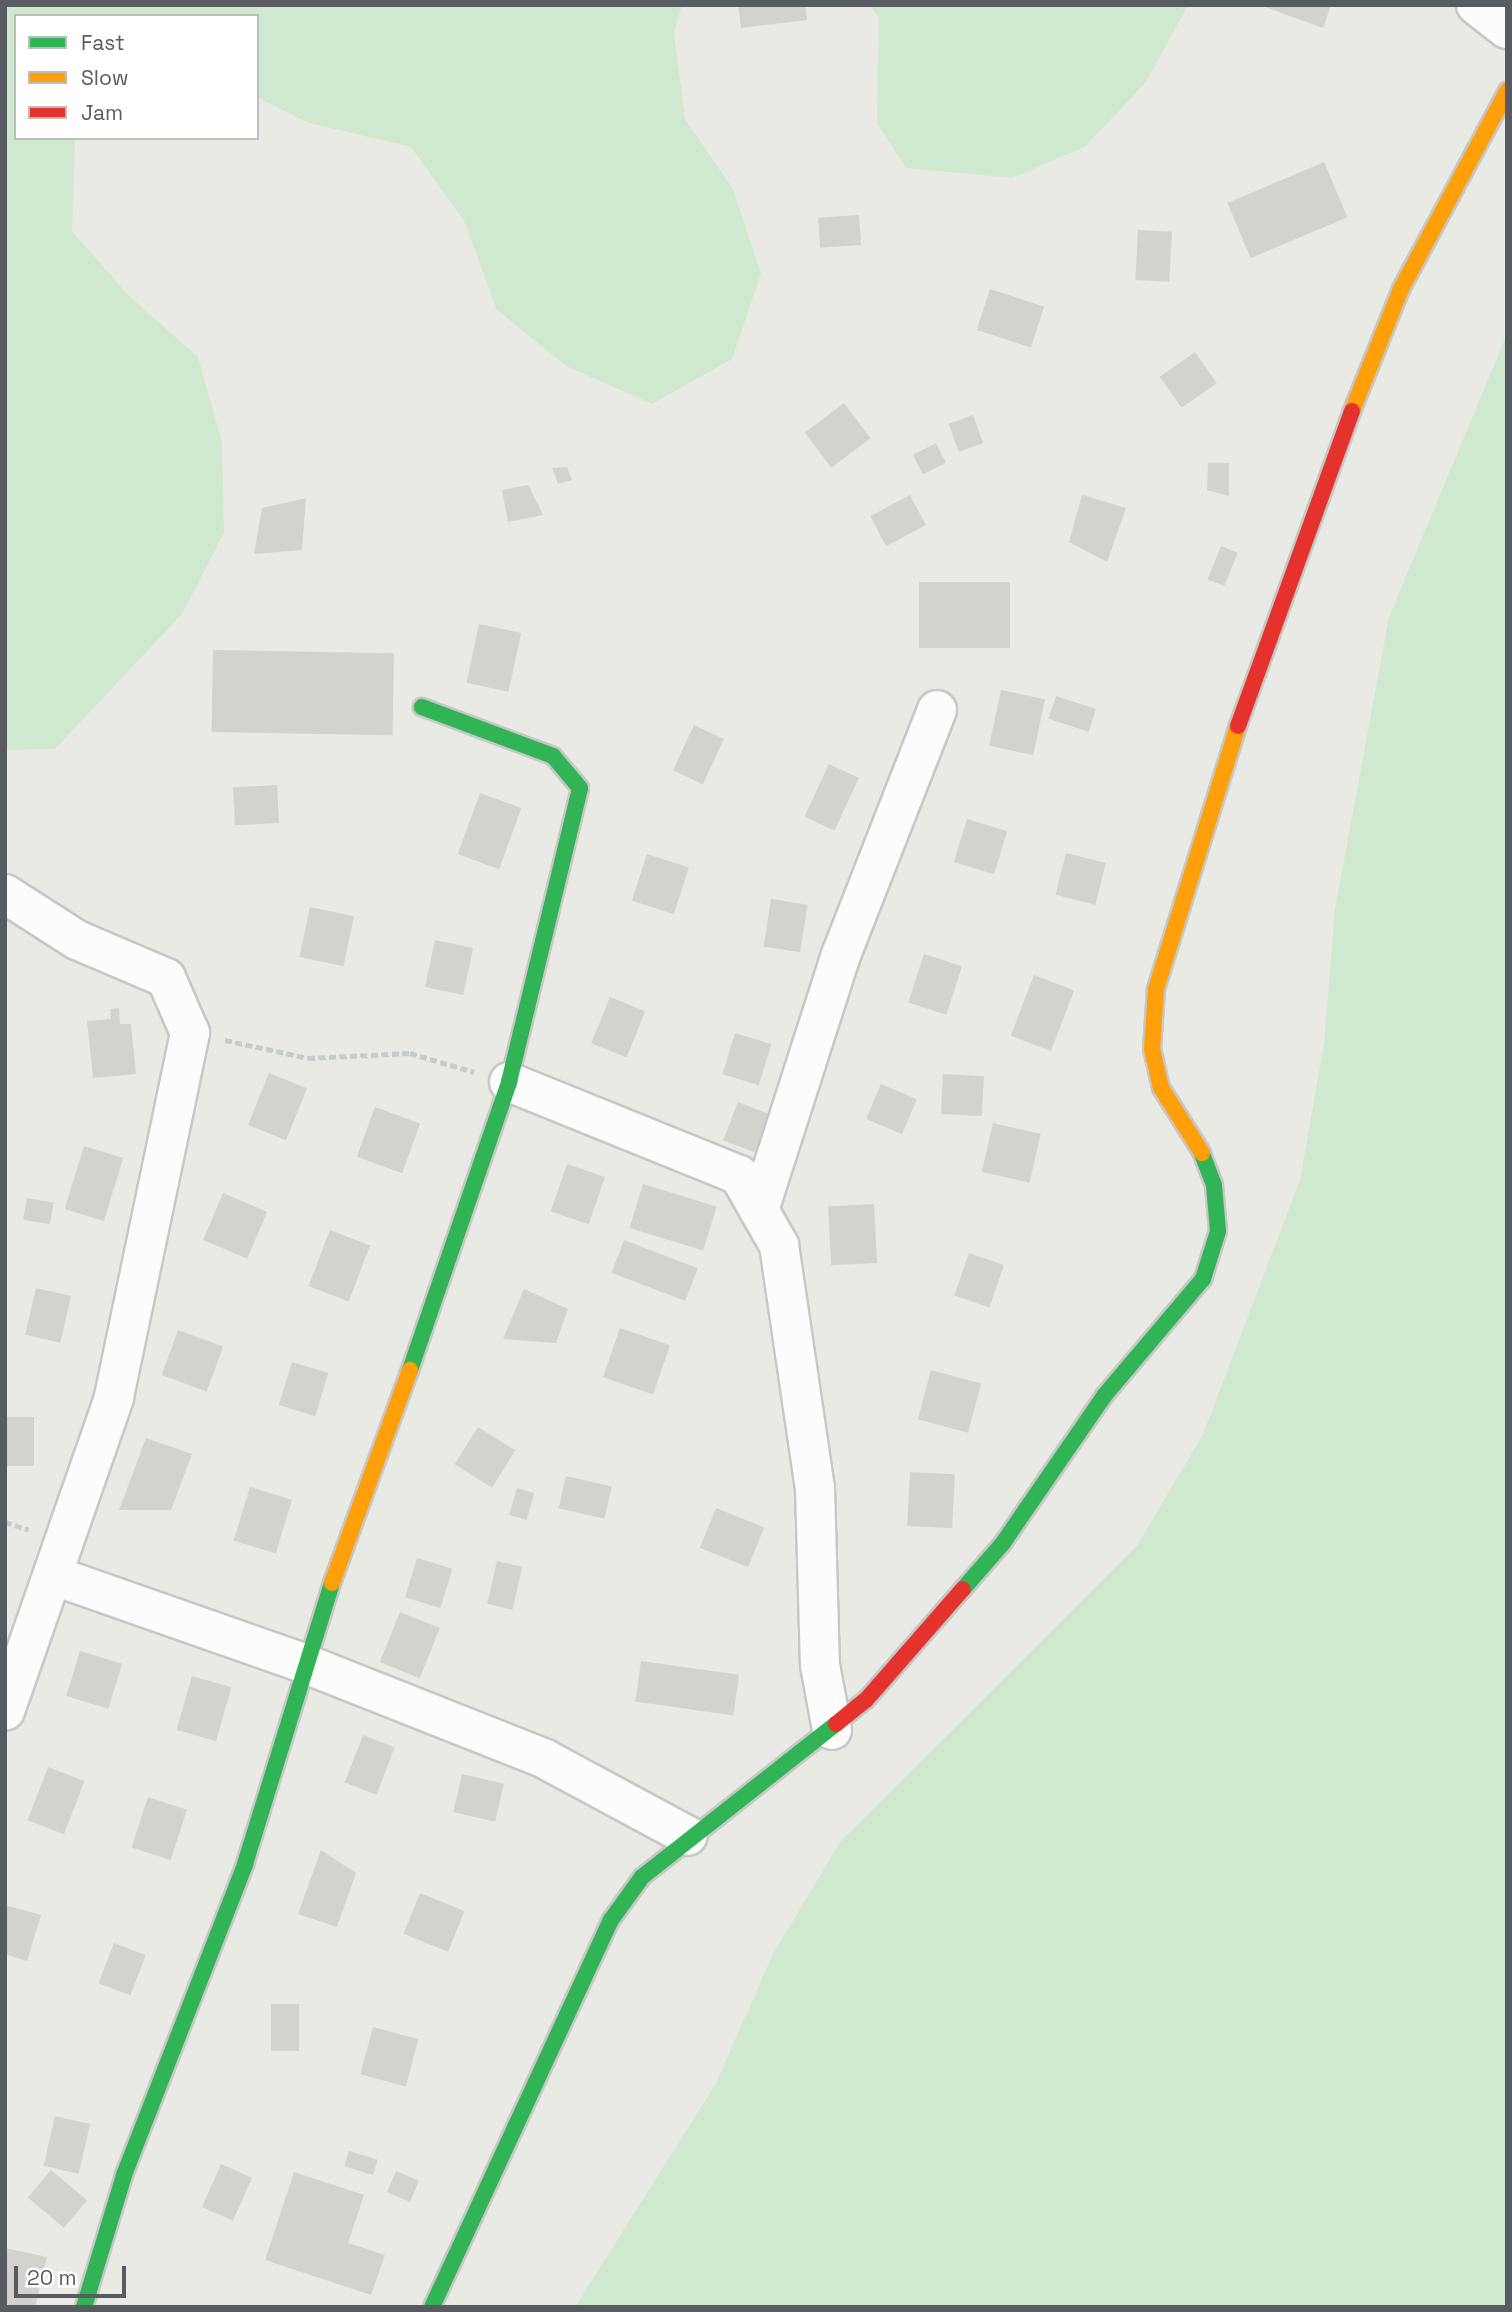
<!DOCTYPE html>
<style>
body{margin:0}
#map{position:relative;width:1512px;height:2312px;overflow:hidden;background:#eaeae4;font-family:"Space Grotesk",sans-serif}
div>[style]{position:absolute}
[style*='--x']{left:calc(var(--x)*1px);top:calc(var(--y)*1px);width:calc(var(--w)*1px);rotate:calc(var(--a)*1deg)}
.green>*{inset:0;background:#cfe9d1}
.building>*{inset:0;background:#d3d3ce;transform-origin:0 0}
.path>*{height:4.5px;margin-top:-2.25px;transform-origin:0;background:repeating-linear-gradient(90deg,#c6ccca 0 7px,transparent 0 10.5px)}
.roads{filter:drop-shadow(2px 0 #c7c7c6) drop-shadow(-2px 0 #c7c7c6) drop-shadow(0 2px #c7c7c6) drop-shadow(0 -2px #c7c7c6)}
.street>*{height:38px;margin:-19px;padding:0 19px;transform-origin:19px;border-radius:19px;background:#fcfcfb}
.fast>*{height:16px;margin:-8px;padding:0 8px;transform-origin:8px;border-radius:8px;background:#30b455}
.slow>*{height:16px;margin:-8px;padding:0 8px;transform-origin:8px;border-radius:8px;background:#ff9f0a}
.jam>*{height:16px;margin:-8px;padding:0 8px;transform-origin:8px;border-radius:8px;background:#e5322d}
span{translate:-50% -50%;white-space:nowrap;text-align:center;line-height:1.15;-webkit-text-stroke:6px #fff;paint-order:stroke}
.frame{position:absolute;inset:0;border:7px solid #595b62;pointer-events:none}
.legend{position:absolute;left:14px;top:14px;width:245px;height:126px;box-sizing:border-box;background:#fff;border:2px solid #bdbdc0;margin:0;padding:9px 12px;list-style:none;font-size:21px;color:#595b62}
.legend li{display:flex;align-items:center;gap:14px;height:35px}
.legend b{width:35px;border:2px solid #bdbdc0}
.scale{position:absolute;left:14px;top:2266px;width:112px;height:32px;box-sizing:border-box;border:4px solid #595b62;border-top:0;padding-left:9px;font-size:21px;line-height:24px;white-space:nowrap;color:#595b62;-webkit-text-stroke:5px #fff;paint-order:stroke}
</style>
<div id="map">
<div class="green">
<i style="clip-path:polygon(5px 5px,682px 5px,674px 33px,685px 119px,733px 189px,761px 274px,732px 359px,652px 404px,566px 366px,497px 310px,464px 221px,411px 147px,309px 123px,257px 97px,257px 16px,16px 16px,16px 138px,75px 138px,72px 231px,129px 296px,198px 357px,222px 442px,224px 533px,182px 614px,55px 749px,5px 750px)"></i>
<i style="clip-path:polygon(869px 5px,1188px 5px,1146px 82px,1085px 147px,1012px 178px,906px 168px,877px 123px,879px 18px)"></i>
<i style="clip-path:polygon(1507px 334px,1507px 2307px,575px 2307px,715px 2085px,773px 1954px,840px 1842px,1137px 1546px,1203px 1434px,1300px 1180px,1324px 1044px,1335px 909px,1389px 617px)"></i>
</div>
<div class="building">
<i style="clip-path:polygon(738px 5px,805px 5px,807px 20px,741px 28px)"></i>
<i style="clip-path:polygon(1260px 5px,1331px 5px,1323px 28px)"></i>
<i style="left:1324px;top:162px;width:60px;height:105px;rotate:67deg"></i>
<i style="left:859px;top:215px;width:30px;height:41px;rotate:86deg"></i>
<i style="left:1138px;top:230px;width:34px;height:50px;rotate:3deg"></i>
<i style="left:990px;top:289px;width:57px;height:43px;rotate:18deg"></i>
<i style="left:1195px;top:352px;width:38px;height:43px;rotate:55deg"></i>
<i style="left:844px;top:403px;width:44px;height:49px;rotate:53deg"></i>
<i style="left:973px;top:415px;width:30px;height:26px;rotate:70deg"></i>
<i style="left:936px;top:443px;width:22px;height:26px;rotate:63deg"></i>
<i style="clip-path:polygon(1208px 463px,1229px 463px,1229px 496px,1207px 490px)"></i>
<i style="clip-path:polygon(567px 467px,572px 480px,558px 484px,552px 468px)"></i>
<i style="clip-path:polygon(528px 485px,543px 515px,508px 522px,502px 490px)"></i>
<i style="left:910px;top:495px;width:34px;height:45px;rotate:62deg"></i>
<i style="clip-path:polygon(1082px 495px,1126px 508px,1107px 562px,1069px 542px)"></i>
<i style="clip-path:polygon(306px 498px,302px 550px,254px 554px,262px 508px)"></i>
<i style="left:1221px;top:546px;width:18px;height:36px;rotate:22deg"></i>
<i style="left:919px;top:582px;width:91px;height:66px"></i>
<i style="left:479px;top:624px;width:43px;height:60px;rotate:12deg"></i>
<i style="left:213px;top:650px;width:181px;height:82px;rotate:1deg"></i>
<i style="left:1001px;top:690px;width:45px;height:57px;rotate:12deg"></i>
<i style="left:1056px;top:696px;width:42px;height:24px;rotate:18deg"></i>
<i style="left:694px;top:725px;width:33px;height:50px;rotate:25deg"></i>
<i style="left:829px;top:764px;width:33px;height:58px;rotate:25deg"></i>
<i style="left:277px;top:785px;width:38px;height:44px;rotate:87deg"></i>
<i style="left:480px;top:793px;width:44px;height:65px;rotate:20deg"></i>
<i style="left:967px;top:819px;width:42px;height:45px;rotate:17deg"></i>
<i style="left:1066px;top:853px;width:41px;height:43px;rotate:14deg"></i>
<i style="left:647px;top:854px;width:44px;height:49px;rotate:18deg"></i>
<i style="left:771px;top:899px;width:37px;height:48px;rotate:9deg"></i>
<i style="left:310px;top:907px;width:45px;height:51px;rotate:12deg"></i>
<i style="left:435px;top:940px;width:39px;height:48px;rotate:12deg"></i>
<i style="left:924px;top:954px;width:40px;height:51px;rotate:18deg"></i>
<i style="left:1034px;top:975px;width:43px;height:65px;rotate:21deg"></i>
<i style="left:610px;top:997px;width:38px;height:50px;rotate:22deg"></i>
<i style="clip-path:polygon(119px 1008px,120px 1024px,131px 1024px,136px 1074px,93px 1078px,87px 1021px,111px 1019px,110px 1009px)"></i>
<i style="left:735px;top:1033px;width:38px;height:43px;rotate:17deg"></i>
<i style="left:269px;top:1073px;width:41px;height:56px;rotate:22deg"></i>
<i style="left:943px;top:1074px;width:41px;height:40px;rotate:3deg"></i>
<i style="left:881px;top:1084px;width:39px;height:38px;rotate:23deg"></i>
<i style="left:738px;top:1102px;width:39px;height:41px;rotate:21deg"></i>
<i style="left:375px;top:1107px;width:48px;height:53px;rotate:20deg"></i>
<i style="left:993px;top:1123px;width:49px;height:50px;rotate:13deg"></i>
<i style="left:84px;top:1146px;width:41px;height:66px;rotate:17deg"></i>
<i style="left:567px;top:1164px;width:40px;height:50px;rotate:19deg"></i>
<i style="left:643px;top:1184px;width:77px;height:46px;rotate:17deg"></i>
<i style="left:223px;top:1193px;width:48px;height:51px;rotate:23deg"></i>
<i style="left:27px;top:1198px;width:27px;height:22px;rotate:10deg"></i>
<i style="left:874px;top:1204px;width:59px;height:46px;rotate:87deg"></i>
<i style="left:330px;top:1230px;width:43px;height:60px;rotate:21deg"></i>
<i style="left:624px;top:1240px;width:79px;height:35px;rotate:21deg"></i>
<i style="left:969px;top:1253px;width:37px;height:45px;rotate:19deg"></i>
<i style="left:36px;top:1288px;width:36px;height:48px;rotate:13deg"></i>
<i style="clip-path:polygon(524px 1289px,568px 1309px,556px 1343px,503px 1339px)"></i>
<i style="left:620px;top:1328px;width:53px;height:52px;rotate:19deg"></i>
<i style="left:178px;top:1330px;width:48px;height:48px;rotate:20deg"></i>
<i style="left:292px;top:1362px;width:38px;height:45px;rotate:17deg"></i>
<i style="left:931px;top:1370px;width:52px;height:51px;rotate:15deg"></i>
<i style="left:5px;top:1417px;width:29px;height:49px"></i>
<i style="left:478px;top:1427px;width:44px;height:44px;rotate:32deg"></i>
<i style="clip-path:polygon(146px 1438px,192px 1454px,171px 1510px,119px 1510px)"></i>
<i style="left:910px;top:1472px;width:45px;height:54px;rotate:3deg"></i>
<i style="left:566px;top:1476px;width:47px;height:33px;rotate:13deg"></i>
<i style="left:250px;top:1487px;width:44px;height:56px;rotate:17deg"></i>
<i style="left:517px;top:1488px;width:18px;height:28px;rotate:16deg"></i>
<i style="left:716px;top:1508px;width:52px;height:43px;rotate:22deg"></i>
<i style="left:417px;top:1558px;width:37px;height:41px;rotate:17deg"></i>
<i style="left:497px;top:1561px;width:26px;height:44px;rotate:13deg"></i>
<i style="left:400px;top:1612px;width:43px;height:54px;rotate:22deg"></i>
<i style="left:80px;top:1651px;width:44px;height:47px;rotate:17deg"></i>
<i style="left:641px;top:1661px;width:99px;height:41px;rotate:8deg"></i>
<i style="left:192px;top:1676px;width:41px;height:56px;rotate:16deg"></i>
<i style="left:363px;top:1735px;width:34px;height:51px;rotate:21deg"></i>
<i style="left:48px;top:1767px;width:39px;height:57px;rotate:21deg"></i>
<i style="left:462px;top:1774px;width:43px;height:39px;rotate:13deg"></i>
<i style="left:148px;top:1797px;width:41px;height:53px;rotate:18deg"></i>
<i style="clip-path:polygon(321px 1850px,356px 1873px,337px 1927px,298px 1914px)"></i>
<i style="left:420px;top:1893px;width:48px;height:44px;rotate:22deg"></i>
<i style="clip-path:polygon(5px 1905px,41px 1915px,27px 1961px,5px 1954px)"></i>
<i style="left:114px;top:1943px;width:34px;height:43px;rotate:21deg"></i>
<i style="left:271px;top:2004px;width:28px;height:47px"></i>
<i style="left:373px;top:2027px;width:47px;height:49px;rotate:15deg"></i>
<i style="left:55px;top:2116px;width:36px;height:51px;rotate:13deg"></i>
<i style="left:349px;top:2151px;width:30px;height:16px;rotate:17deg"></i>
<i style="left:221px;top:2164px;width:34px;height:47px;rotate:24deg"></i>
<i style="left:51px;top:2170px;width:47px;height:36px;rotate:40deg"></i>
<i style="left:396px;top:2171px;width:25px;height:23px;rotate:23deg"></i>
<i style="clip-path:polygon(294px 2172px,364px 2195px,348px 2243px,385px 2255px,371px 2295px,265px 2260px)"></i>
<i style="clip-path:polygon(5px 2248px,47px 2257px,35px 2307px,5px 2307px)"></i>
</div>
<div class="path">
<i style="--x:225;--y:1040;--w:85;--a:12.2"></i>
<i style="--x:308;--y:1058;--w:102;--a:-2.8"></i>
<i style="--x:410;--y:1053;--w:67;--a:16.5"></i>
<i style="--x:5;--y:1522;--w:25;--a:18"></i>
</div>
<div class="roads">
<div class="street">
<i style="--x:1476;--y:5;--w:39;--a:38"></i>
<i style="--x:5;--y:894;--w:85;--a:32.6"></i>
<i style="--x:77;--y:940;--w:97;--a:23.1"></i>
<i style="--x:166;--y:978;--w:60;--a:66.4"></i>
<i style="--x:190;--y:1033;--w:373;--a:101.8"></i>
<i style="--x:114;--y:1398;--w:331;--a:109.2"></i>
<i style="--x:509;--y:1082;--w:248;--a:22"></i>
<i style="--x:739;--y:1175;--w:81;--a:60.3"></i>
<i style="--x:779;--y:1245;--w:246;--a:81.6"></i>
<i style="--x:815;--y:1488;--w:177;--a:88.4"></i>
<i style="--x:820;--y:1665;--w:66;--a:79.5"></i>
<i style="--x:759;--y:1210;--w:268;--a:-72.2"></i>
<i style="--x:841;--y:955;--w:263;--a:-68.6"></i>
<i style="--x:55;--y:1576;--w:263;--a:19.3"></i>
<i style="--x:303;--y:1663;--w:260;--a:21.6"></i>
<i style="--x:545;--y:1759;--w:162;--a:28.3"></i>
</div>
<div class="fast">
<i style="--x:410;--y:1370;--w:305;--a:-71"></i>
<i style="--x:509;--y:1082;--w:302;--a:-76.4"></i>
<i style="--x:580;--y:788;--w:42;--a:-130.2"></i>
<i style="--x:553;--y:756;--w:140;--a:-159.5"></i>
<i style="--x:963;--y:1589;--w:61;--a:-49"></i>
<i style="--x:1003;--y:1543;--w:178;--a:-55.5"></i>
<i style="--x:1104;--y:1396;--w:153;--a:-49.8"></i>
<i style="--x:1203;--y:1279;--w:50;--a:-72.6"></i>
<i style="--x:1218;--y:1231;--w:46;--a:-95"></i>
<i style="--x:1214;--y:1185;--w:34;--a:-111"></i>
<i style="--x:84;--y:2307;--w:138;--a:-73.1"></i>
<i style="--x:124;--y:2175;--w:334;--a:-68.7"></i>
<i style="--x:245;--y:1864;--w:294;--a:-72.8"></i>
<i style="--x:432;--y:2307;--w:426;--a:-65.2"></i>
<i style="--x:611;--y:1920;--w:53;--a:-54.2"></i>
<i style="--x:642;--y:1877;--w:247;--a:-38.3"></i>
</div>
<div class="slow">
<i style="--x:1352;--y:411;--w:131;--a:-68.1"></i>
<i style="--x:1401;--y:289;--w:225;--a:-61.8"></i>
<i style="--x:1202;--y:1153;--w:77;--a:-122.2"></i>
<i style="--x:1161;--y:1088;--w:40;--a:-103"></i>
<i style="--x:1152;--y:1049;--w:60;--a:-86.2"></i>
<i style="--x:1156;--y:989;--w:275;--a:-72.7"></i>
<i style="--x:332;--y:1583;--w:227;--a:-69.9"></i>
</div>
<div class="jam">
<i style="--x:1238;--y:726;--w:335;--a:-70.1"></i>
<i style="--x:836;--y:1724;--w:38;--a:-39"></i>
<i style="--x:866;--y:1700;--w:147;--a:-48.9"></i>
</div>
</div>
<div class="frame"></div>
<ul class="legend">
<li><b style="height:9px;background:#30b455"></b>Fast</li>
<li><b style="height:9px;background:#ff9f0a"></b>Slow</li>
<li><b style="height:9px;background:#e5322d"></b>Jam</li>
</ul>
<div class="scale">20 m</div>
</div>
